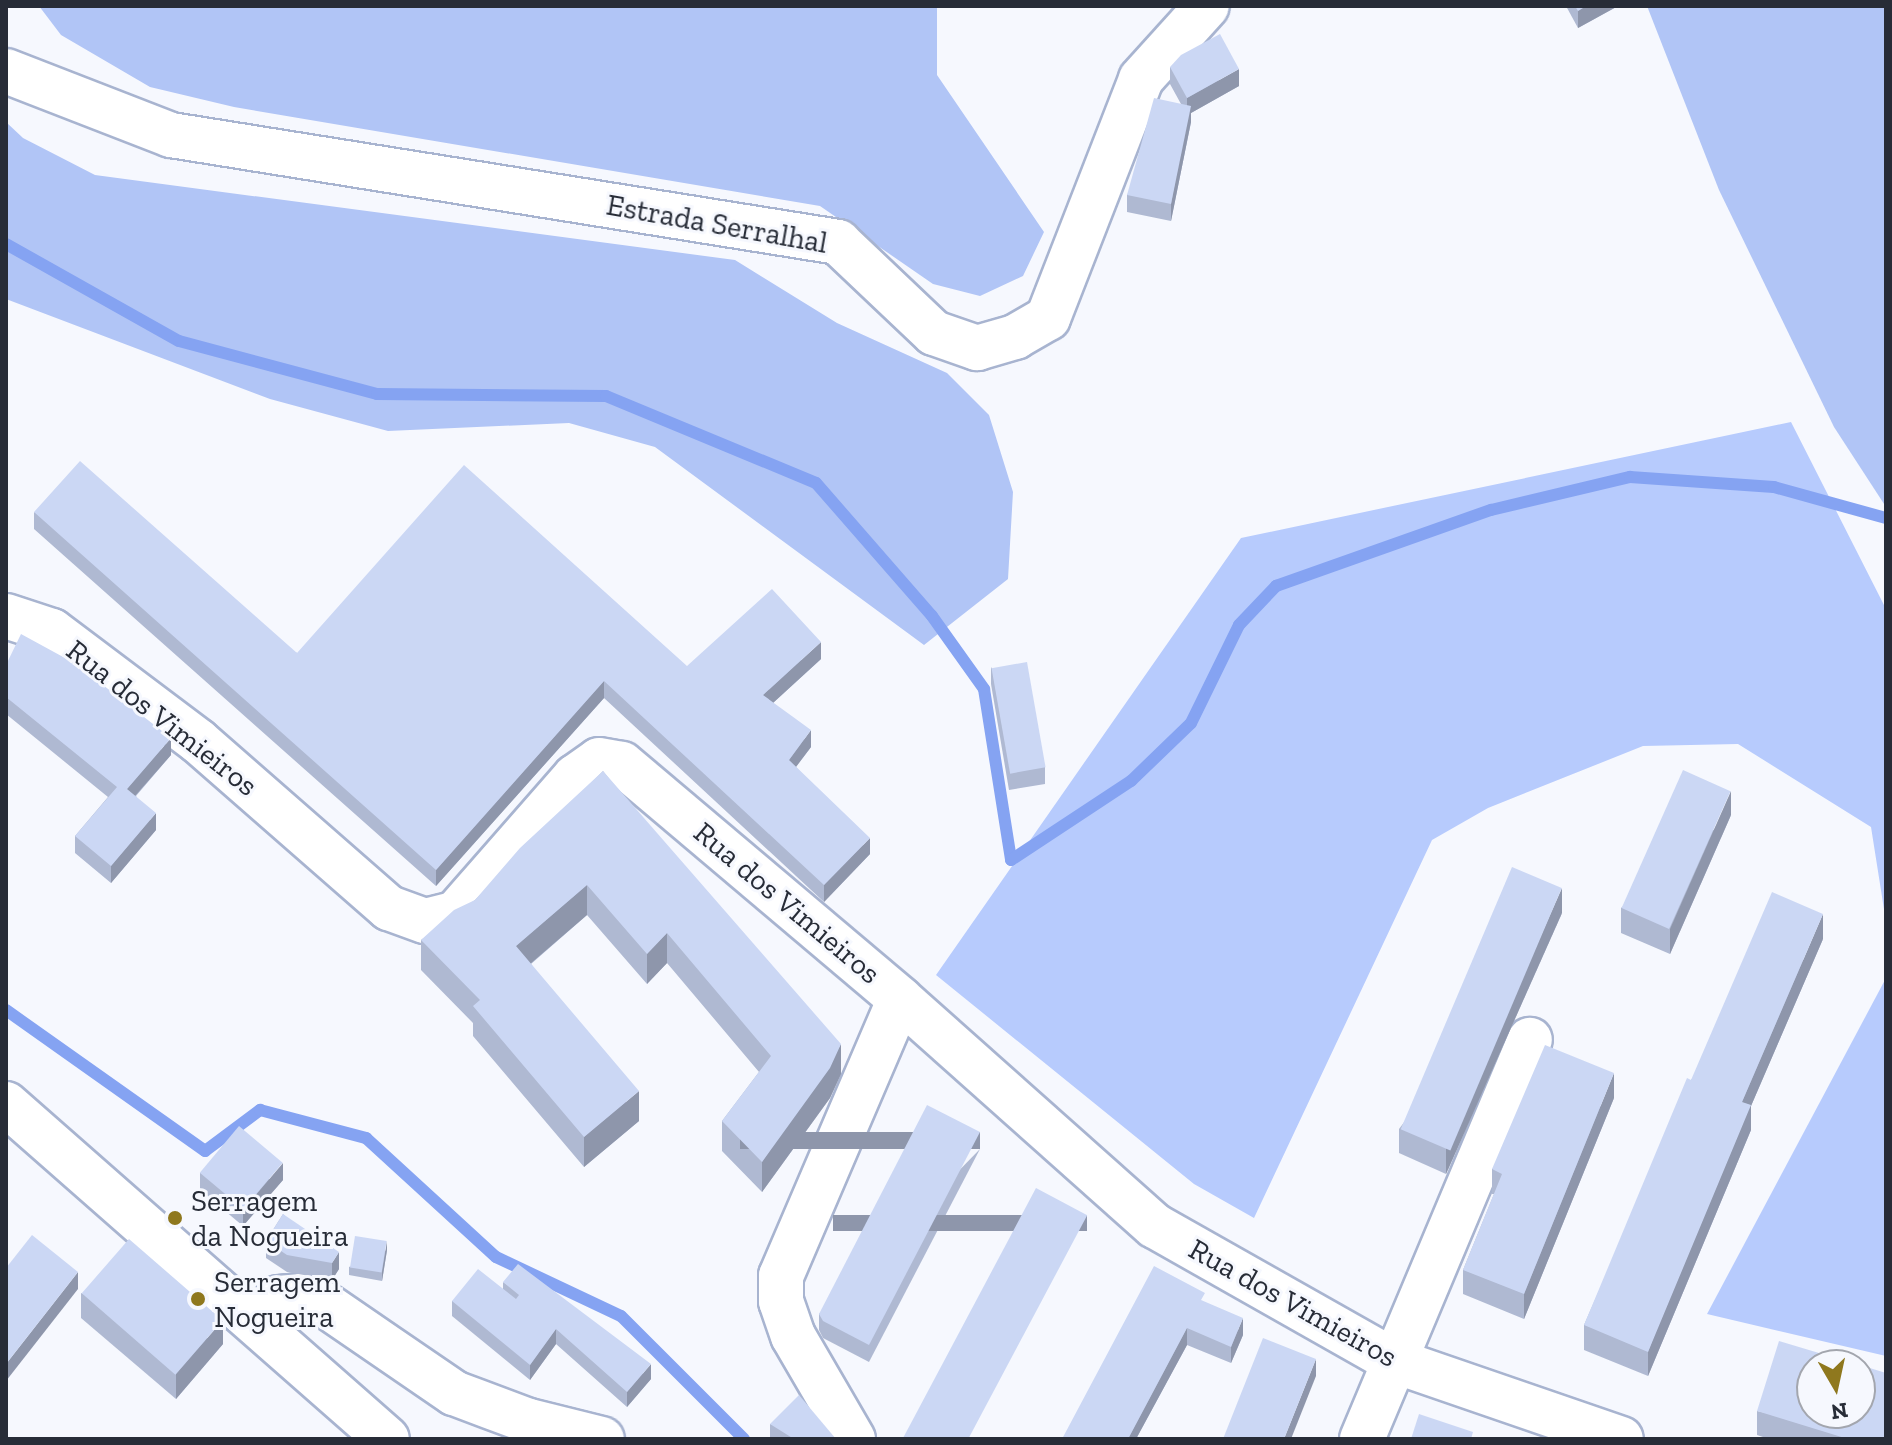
<!DOCTYPE html>
<style>
body{margin:0}
#map{position:relative;width:1892px;height:1445px;overflow:hidden;background:#f6f8fe;font-family:"Zilla Slab",serif}
div>[style]{position:absolute}
[style*='--x']{left:calc(var(--x)*1px);top:calc(var(--y)*1px);width:calc(var(--w)*1px);rotate:calc(var(--a)*1deg)}
.green>*{inset:0;background:#b7cbfd}
.forest>*{inset:0;background:#b1c5f6}
.stream>*{height:12px;margin:-6px;padding:0 6px;transform-origin:6px;border-radius:6px;background:#85a3f2}
.roads{filter:drop-shadow(2px 0 #a8b4d0) drop-shadow(-2px 0 #a8b4d0) drop-shadow(0 2px #a8b4d0) drop-shadow(0 -2px #a8b4d0)}
.minor>*{height:44px;margin:-22px;padding:0 22px;transform-origin:22px;border-radius:22px;background:#fff}
.major>*{height:44px;margin:-22px;padding:0 22px;transform-origin:22px;border-radius:22px;background:#fff}
.wall>*{inset:0;background:#afb9d2}
.shaded-wall>*{inset:0;background:#8e96ab;transform-origin:0 0}
.building>*{inset:0;background:#cbd7f4;transform-origin:0 0}
.dots>*{width:22px;height:22px;translate:-50% -50%;box-sizing:border-box;border:4px solid #f6f8fe;border-radius:50%}
span{translate:-50% -50%;white-space:nowrap;text-align:center;line-height:1.15;-webkit-text-stroke:6px #f6f8fe;paint-order:stroke}
.street-label{font-size:30px;color:#272c37}
.poi-label{font-size:30px;color:#272c37}
.left{translate:0 -50%;text-align:left}
.frame{position:absolute;inset:0;border:8px solid #272c37;pointer-events:none}
.north{position:absolute;left:1796px;top:1349px;width:80px;height:80px;box-sizing:border-box;background:#f6f8fe;border:2px solid #a3a6ae;border-radius:50%;rotate:171deg;font-size:22px;font-weight:700;line-height:32px;text-align:center;color:#272c37}
.north::after{content:'';display:block;margin:auto;width:28px;height:36px;background:#8f781e;clip-path:polygon(50% 0,100% 100%,50% 72%,0 100%)}
</style>
<div id="map">
<div class="green">
<i style="clip-path:polygon(1791px 422px,1886px 609px,1886px 922px,1871px 827px,1738px 744px,1643px 746px,1488px 808px,1432px 840px,1254px 1218px,1194px 1184px,936px 975px,1241px 538px)"></i>
<i style="clip-path:polygon(1886px 978px,1886px 1356px,1707px 1314px)"></i>
</div>
<div class="forest">
<i style="clip-path:polygon(39px 6px,937px 6px,937px 75px,1044px 232px,1023px 276px,980px 296px,933px 284px,820px 206px,234px 107px,150px 87px,61px 35px)"></i>
<i style="clip-path:polygon(1647px 6px,1886px 6px,1886px 507px,1834px 427px,1719px 190px)"></i>
<i style="clip-path:polygon(6px 122px,23px 138px,95px 175px,735px 260px,837px 323px,947px 373px,989px 415px,1013px 492px,1008px 579px,924px 645px,655px 447px,569px 423px,388px 431px,270px 399px,6px 299px)"></i>
</div>
<div class="stream">
<i style="--x:6;--y:244;--w:198;--a:29.3"></i>
<i style="--x:179;--y:341;--w:205;--a:15"></i>
<i style="--x:377;--y:394;--w:229;--a:0.5"></i>
<i style="--x:606;--y:396;--w:227;--a:22.5"></i>
<i style="--x:816;--y:483;--w:176;--a:48.9"></i>
<i style="--x:932;--y:616;--w:90;--a:54.5"></i>
<i style="--x:984;--y:689;--w:173;--a:81"></i>
<i style="--x:1011;--y:860;--w:144;--a:-33.4"></i>
<i style="--x:1131;--y:781;--w:83;--a:-44"></i>
<i style="--x:1191;--y:723;--w:109;--a:-63.9"></i>
<i style="--x:1239;--y:625;--w:54;--a:-46.5"></i>
<i style="--x:1276;--y:586;--w:228;--a:-19.5"></i>
<i style="--x:1491;--y:510;--w:143;--a:-13.4"></i>
<i style="--x:1630;--y:477;--w:144;--a:4"></i>
<i style="--x:1774;--y:487;--w:116;--a:15.5"></i>
<i style="--x:6;--y:1010;--w:244;--a:35.3"></i>
<i style="--x:205;--y:1151;--w:69;--a:-36.7"></i>
<i style="--x:260;--y:1110;--w:110;--a:14.8"></i>
<i style="--x:366;--y:1138;--w:176;--a:42.5"></i>
<i style="--x:496;--y:1257;--w:138;--a:25.3"></i>
<i style="--x:621;--y:1316;--w:174;--a:45"></i>
</div>
<div class="roads">
<div class="minor">
<i style="--x:6;--y:71;--w:177;--a:21.2"></i>
<i style="--x:171;--y:135;--w:676;--a:9.11"></i>
<i style="--x:838;--y:242;--w:132;--a:43.5"></i>
<i style="--x:934;--y:333;--w:46;--a:19.2"></i>
<i style="--x:977;--y:348;--w:40;--a:-16"></i>
<i style="--x:1015;--y:337;--w:38;--a:-30"></i>
<i style="--x:1048;--y:318;--w:256;--a:-68.7"></i>
<i style="--x:1141;--y:79;--w:98;--a:-47.9"></i>
<i style="--x:6;--y:616;--w:48;--a:18.1"></i>
<i style="--x:52;--y:631;--w:183;--a:37"></i>
<i style="--x:198;--y:741;--w:254;--a:41.2"></i>
<i style="--x:389;--y:908;--w:38;--a:20"></i>
<i style="--x:425;--y:921;--w:32;--a:-14"></i>
<i style="--x:456;--y:913;--w:181;--a:-48.8"></i>
<i style="--x:575;--y:777;--w:29;--a:-35"></i>
<i style="--x:599;--y:760;--w:23;--a:10"></i>
<i style="--x:622;--y:764;--w:364;--a:40.2"></i>
<i style="--x:900;--y:999;--w:341;--a:41.7"></i>
<i style="--x:1155;--y:1226;--w:272;--a:29.5"></i>
<i style="--x:1392;--y:1360;--w:242;--a:19"></i>
<i style="--x:258;--y:1321;--w:31;--a:-48"></i>
<i style="--x:279;--y:1298;--w:23;--a:-5"></i>
<i style="--x:302;--y:1296;--w:23;--a:20"></i>
<i style="--x:324;--y:1304;--w:158;--a:34.4"></i>
<i style="--x:454;--y:1393;--w:80;--a:20.5"></i>
<i style="--x:529;--y:1421;--w:75;--a:13.9"></i>
<i style="--x:853;--y:1439;--w:119;--a:-120.2"></i>
<i style="--x:793;--y:1336;--w:37;--a:-109"></i>
<i style="--x:781;--y:1301;--w:25;--a:-90"></i>
<i style="--x:781;--y:1276;--w:301;--a:-66.8"></i>
<i style="--x:1362;--y:1439;--w:433;--a:-67.2"></i>
</div>
<div class="major">
<i style="--x:6;--y:1104;--w:507;--a:41.32"></i>
</div>
</div>
<div class="wall">
<i style="clip-path:polygon(1566px 6px,1618px 6px,1578px 28px)"></i>
<i style="clip-path:polygon(1170px 67px,1239px 86px,1191px 113px,1191px 122px,1171px 221px,1127px 212px,1127px 195px,1181px 104px,1170px 84px)"></i>
<i style="clip-path:polygon(34px 512px,297px 653px,687px 666px,821px 659px,773px 703px,811px 747px,796px 767px,870px 854px,824px 902px,604px 698px,436px 886px,34px 529px)"></i>
<i style="clip-path:polygon(6px 665px,171px 755px,136px 796px,156px 830px,111px 883px,75px 853px,75px 836px,108px 797px,6px 714px)"></i>
<i style="clip-path:polygon(991px 667px,1045px 767px,1045px 784px,1009px 790px,991px 684px)"></i>
<i style="clip-path:polygon(603px 771px,841px 1074px,830px 1098px,762px 1192px,722px 1151px,722px 1121px,759px 1072px,667px 963px,647px 984px,587px 915px,531px 964px,639px 1121px,584px 1167px,473px 1036px,473px 1023px,421px 970px,421px 940px,475px 900px)"></i>
<i style="clip-path:polygon(1731px 815px,1670px 954px,1621px 933px,1621px 908px)"></i>
<i style="clip-path:polygon(1562px 913px,1446px 1174px,1399px 1153px,1399px 1129px)"></i>
<i style="clip-path:polygon(1823px 939px,1751px 1106px,1751px 1130px,1648px 1376px,1584px 1350px,1584px 1325px,1691px 1080px)"></i>
<i style="clip-path:polygon(1614px 1098px,1524px 1319px,1463px 1294px,1463px 1270px,1494px 1194px,1492px 1194px,1492px 1169px)"></i>
<i style="clip-path:polygon(980px 1149px,869px 1362px,823px 1338px,819px 1330px,819px 1314px)"></i>
<i style="clip-path:polygon(200px 1173px,283px 1180px,243px 1226px,200px 1190px)"></i>
<i style="clip-path:polygon(283px 1214px,339px 1269px,332px 1280px,287px 1272px,266px 1258px,266px 1241px)"></i>
<i style="clip-path:polygon(387px 1250px,382px 1281px,349px 1275px,349px 1267px)"></i>
<i style="clip-path:polygon(503px 1282px,651px 1379px,627px 1407px,556px 1344px,530px 1380px,452px 1316px,452px 1301px,503px 1289px)"></i>
<i style="clip-path:polygon(81px 1293px,223px 1344px,176px 1399px,81px 1318px)"></i>
<i style="clip-path:polygon(1205px 1302px,1243px 1335px,1231px 1363px,1187px 1345px,1136px 1439px,1062px 1439px)"></i>
<i style="clip-path:polygon(1757px 1411px,1886px 1439px,1769px 1439px,1757px 1435px)"></i>
<i style="clip-path:polygon(770px 1424px,836px 1439px,770px 1439px)"></i>
</div>
<div class="shaded-wall">
<i style="clip-path:polygon(1586px 6px,1618px 6px,1578px 28px,1578px 11px)"></i>
<i style="clip-path:polygon(1239px 69px,1239px 86px,1191px 113px,1191px 122px,1171px 221px,1171px 204px,1187px 115px,1187px 98px)"></i>
<i style="clip-path:polygon(821px 642px,821px 659px,763px 712px,763px 695px)"></i>
<i style="clip-path:polygon(604px 681px,604px 698px,436px 886px,436px 870px)"></i>
<i style="clip-path:polygon(811px 730px,811px 747px,789px 776px,789px 760px)"></i>
<i style="clip-path:polygon(171px 738px,171px 755px,127px 805px,127px 789px)"></i>
<i style="clip-path:polygon(1731px 791px,1731px 815px,1670px 954px,1670px 929px)"></i>
<i style="clip-path:polygon(156px 813px,156px 830px,111px 883px,111px 866px)"></i>
<i style="clip-path:polygon(870px 838px,870px 854px,824px 902px,824px 885px)"></i>
<i style="clip-path:polygon(587px 885px,587px 915px,516px 976px,516px 946px)"></i>
<i style="clip-path:polygon(1562px 888px,1562px 913px,1446px 1174px,1446px 1149px)"></i>
<i style="clip-path:polygon(1823px 914px,1823px 939px,1751px 1106px,1751px 1130px,1648px 1376px,1648px 1352px,1742px 1102px)"></i>
<i style="clip-path:polygon(667px 933px,667px 963px,647px 984px,647px 954px)"></i>
<i style="clip-path:polygon(841px 1044px,841px 1074px,830px 1098px,762px 1192px,762px 1162px)"></i>
<i style="clip-path:polygon(1614px 1073px,1614px 1098px,1524px 1319px,1524px 1294px)"></i>
<i style="clip-path:polygon(639px 1091px,639px 1121px,584px 1167px,584px 1137px)"></i>
<i style="left:980px;top:1132px;width:17px;height:240px;rotate:90deg"></i>
<i style="clip-path:polygon(283px 1163px,283px 1180px,243px 1226px,243px 1210px)"></i>
<i style="left:1087px;top:1215px;width:16px;height:254px;rotate:90deg"></i>
<i style="clip-path:polygon(387px 1241px,387px 1250px,382px 1281px,382px 1272px)"></i>
<i style="clip-path:polygon(339px 1252px,339px 1269px,332px 1280px,332px 1263px)"></i>
<i style="clip-path:polygon(78px 1272px,78px 1289px,6px 1381px,6px 1364px)"></i>
<i style="clip-path:polygon(1243px 1318px,1243px 1335px,1231px 1363px,1231px 1347px)"></i>
<i style="clip-path:polygon(223px 1320px,223px 1344px,176px 1399px,176px 1374px)"></i>
<i style="clip-path:polygon(1187px 1328px,1187px 1345px,1136px 1439px,1128px 1439px)"></i>
<i style="clip-path:polygon(556px 1329px,556px 1344px,530px 1380px,530px 1365px)"></i>
<i style="clip-path:polygon(1316px 1359px,1316px 1376px,1291px 1439px,1284px 1439px)"></i>
<i style="clip-path:polygon(651px 1364px,651px 1379px,627px 1407px,627px 1392px)"></i>
</div>
<div class="building">
<i style="clip-path:polygon(1575px 6px,1586px 6px,1578px 11px)"></i>
<i style="clip-path:polygon(1220px 34px,1239px 69px,1187px 98px,1170px 67px,1181px 55px)"></i>
<i style="clip-path:polygon(1154px 98px,1191px 106px,1171px 204px,1127px 195px)"></i>
<i style="clip-path:polygon(80px 461px,297px 653px,464px 465px,687px 666px,772px 589px,821px 642px,763px 695px,811px 730px,789px 760px,870px 838px,824px 885px,604px 681px,436px 870px,34px 512px)"></i>
<i style="clip-path:polygon(21px 634px,76px 664px,171px 738px,127px 789px,156px 813px,111px 866px,75px 836px,117px 787px,6px 697px,6px 665px)"></i>
<i style="left:1027px;top:662px;width:107px;height:36px;rotate:80deg"></i>
<i style="left:1683px;top:770px;width:52px;height:151px;rotate:24deg"></i>
<i style="clip-path:polygon(603px 771px,841px 1044px,830px 1068px,762px 1162px,722px 1121px,771px 1056px,667px 933px,647px 954px,587px 885px,516px 946px,639px 1091px,584px 1137px,473px 1006px,480px 1000px,421px 940px,454px 910px,475px 900px,520px 848px)"></i>
<i style="left:1512px;top:867px;width:54px;height:285px;rotate:23deg"></i>
<i style="clip-path:polygon(1772px 892px,1823px 914px,1742px 1102px,1751px 1105px,1648px 1352px,1584px 1325px,1687px 1078px,1691px 1080px)"></i>
<i style="clip-path:polygon(1545px 1045px,1614px 1073px,1524px 1294px,1463px 1270px,1502px 1174px,1492px 1169px)"></i>
<i style="clip-path:polygon(927px 1105px,980px 1132px,869px 1345px,823px 1321px,819px 1314px)"></i>
<i style="left:239px;top:1126px;width:57px;height:61px;rotate:40deg"></i>
<i style="left:1036px;top:1188px;width:58px;height:284px;rotate:28deg"></i>
<i style="clip-path:polygon(283px 1214px,339px 1252px,332px 1263px,287px 1255px,266px 1241px)"></i>
<i style="clip-path:polygon(32px 1235px,78px 1272px,6px 1364px,6px 1268px)"></i>
<i style="left:355px;top:1236px;width:32px;height:32px;rotate:9deg"></i>
<i style="left:129px;top:1239px;width:124px;height:72px;rotate:41deg"></i>
<i style="clip-path:polygon(518px 1264px,651px 1364px,627px 1392px,556px 1329px,530px 1365px,452px 1301px,478px 1269px,516px 1299px,519px 1295px,503px 1282px)"></i>
<i style="clip-path:polygon(1154px 1266px,1205px 1293px,1201px 1300px,1243px 1318px,1231px 1347px,1187px 1328px,1128px 1439px,1062px 1439px)"></i>
<i style="clip-path:polygon(1263px 1338px,1316px 1359px,1284px 1439px,1223px 1439px)"></i>
<i style="clip-path:polygon(1779px 1341px,1859px 1365px,1812px 1365px,1812px 1413px,1860px 1413px,1860px 1365px,1886px 1373px,1886px 1439px,1848px 1439px,1757px 1411px)"></i>
<i style="clip-path:polygon(799px 1395px,836px 1439px,794px 1439px,770px 1424px)"></i>
<i style="clip-path:polygon(1419px 1414px,1473px 1432px,1471px 1439px,1411px 1439px)"></i>
</div>
<div class="dots">
<i style="left:175px;top:1218px;background:#8f781e"></i>
<i style="left:198px;top:1299px;background:#8f781e"></i>
</div>
<div class="street-label">
<span style="left:717px;top:224px;rotate:10deg">Estrada Serralhal</span>
<span style="left:162px;top:718px;rotate:38deg">Rua dos Vimieiros</span>
<span style="left:787px;top:903px;rotate:40deg">Rua dos Vimieiros</span>
<span style="left:1293px;top:1303px;rotate:29deg">Rua dos Vimieiros</span>
</div>
<div class="poi-label">
<span class="left" style="left:191px;top:1218px">Serragem<br>da Nogueira</span>
<span class="left" style="left:214px;top:1299px">Serragem<br>Nogueira</span>
</div>
<div class="frame"></div>
<div class="north">N</div>
</div>
